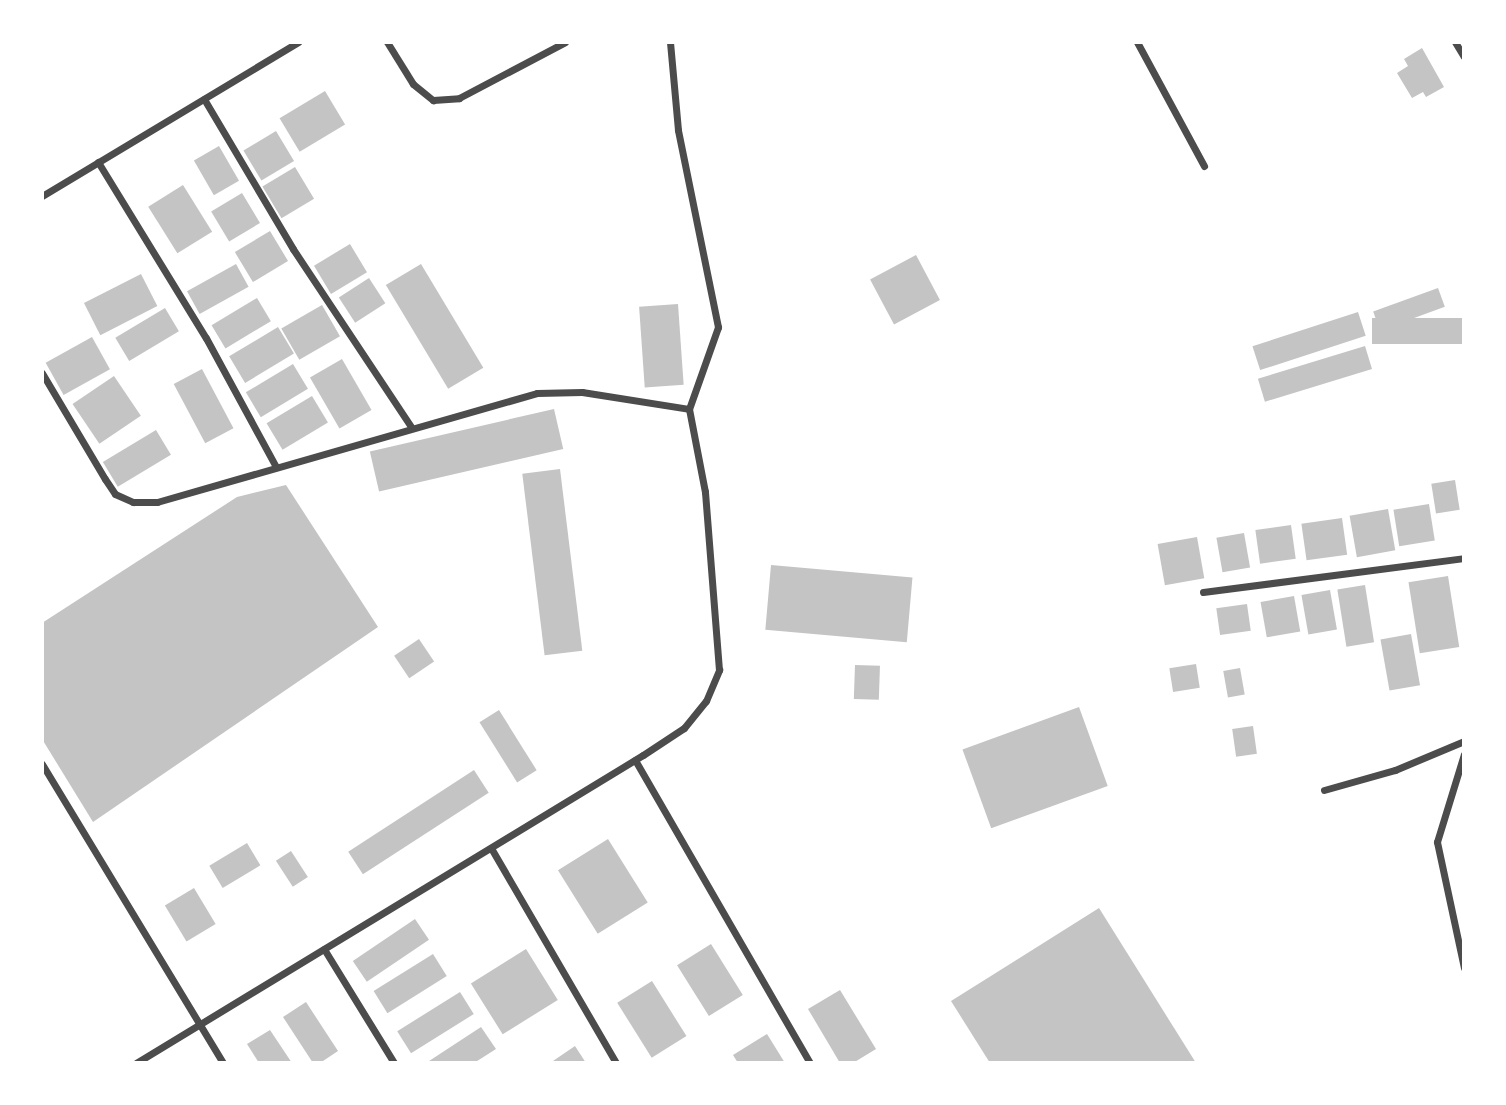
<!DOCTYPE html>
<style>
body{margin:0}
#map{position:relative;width:1506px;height:1105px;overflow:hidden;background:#fff;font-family:"Fira Sans Condensed",sans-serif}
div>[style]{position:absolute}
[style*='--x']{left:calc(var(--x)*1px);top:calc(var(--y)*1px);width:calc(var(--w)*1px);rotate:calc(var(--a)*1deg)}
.building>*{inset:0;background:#c4c4c4;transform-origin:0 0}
.minor>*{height:7px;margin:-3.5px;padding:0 3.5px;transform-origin:3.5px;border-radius:3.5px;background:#4c4c4c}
span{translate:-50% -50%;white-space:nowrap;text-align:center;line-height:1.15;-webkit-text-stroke:5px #fff;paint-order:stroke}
.frame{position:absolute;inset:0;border:44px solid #fff;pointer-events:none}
</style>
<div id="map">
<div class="building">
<i style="clip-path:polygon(1422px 48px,1444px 87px,1426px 97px,1423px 92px,1412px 98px,1397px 73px,1408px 66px,1404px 59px)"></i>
<i style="left:325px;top:91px;width:39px;height:53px;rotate:59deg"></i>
<i style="left:276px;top:131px;width:35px;height:38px;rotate:59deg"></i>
<i style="left:219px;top:146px;width:40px;height:29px;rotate:60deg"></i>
<i style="left:295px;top:167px;width:37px;height:38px;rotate:59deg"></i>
<i style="left:183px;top:185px;width:55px;height:41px;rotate:58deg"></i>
<i style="left:242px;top:193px;width:35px;height:36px;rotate:59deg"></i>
<i style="left:270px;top:231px;width:35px;height:41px;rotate:59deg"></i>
<i style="left:350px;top:244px;width:33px;height:42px;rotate:59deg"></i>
<i style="left:916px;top:255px;width:51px;height:52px;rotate:62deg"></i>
<i style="left:236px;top:264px;width:26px;height:56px;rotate:61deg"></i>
<i style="left:421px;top:264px;width:121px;height:41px;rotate:59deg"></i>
<i style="left:141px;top:274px;width:36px;height:64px;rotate:63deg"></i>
<i style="left:369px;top:278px;width:30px;height:36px;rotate:57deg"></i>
<i style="left:1438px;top:288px;width:20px;height:69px;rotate:70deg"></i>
<i style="left:257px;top:298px;width:27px;height:53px;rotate:59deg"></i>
<i style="left:678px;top:304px;width:81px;height:39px;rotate:86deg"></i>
<i style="left:322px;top:305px;width:36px;height:47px;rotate:60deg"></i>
<i style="left:165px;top:308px;width:27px;height:58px;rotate:59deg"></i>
<i style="left:1358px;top:312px;width:25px;height:111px;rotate:72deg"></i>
<i style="left:1464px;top:318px;width:26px;height:92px;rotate:90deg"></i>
<i style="left:278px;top:327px;width:31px;height:57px;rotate:59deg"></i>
<i style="left:92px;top:337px;width:37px;height:53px;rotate:61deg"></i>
<i style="left:1365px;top:346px;width:24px;height:112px;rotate:73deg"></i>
<i style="left:342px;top:359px;width:59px;height:37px;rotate:60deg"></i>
<i style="left:293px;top:364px;width:29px;height:55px;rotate:59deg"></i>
<i style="left:202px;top:369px;width:67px;height:32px;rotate:62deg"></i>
<i style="left:114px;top:376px;width:48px;height:50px;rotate:56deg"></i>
<i style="left:312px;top:396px;width:31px;height:53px;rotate:59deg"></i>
<i style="left:554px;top:409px;width:41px;height:189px;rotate:77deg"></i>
<i style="left:156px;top:430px;width:29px;height:62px;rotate:59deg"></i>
<i style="left:560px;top:469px;width:183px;height:38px;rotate:83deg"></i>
<i style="left:1455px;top:480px;width:30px;height:24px;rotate:81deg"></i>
<i style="clip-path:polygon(286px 485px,378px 627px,93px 822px,42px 739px,42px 623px,237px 497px)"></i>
<i style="left:1429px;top:504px;width:37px;height:36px;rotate:81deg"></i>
<i style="left:1388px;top:509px;width:42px;height:39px;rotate:80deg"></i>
<i style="left:1342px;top:518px;width:37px;height:41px;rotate:82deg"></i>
<i style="left:1291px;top:525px;width:34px;height:36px;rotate:82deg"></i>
<i style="left:1244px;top:533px;width:35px;height:28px;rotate:80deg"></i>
<i style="left:1197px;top:537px;width:42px;height:40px;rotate:80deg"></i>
<i style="left:771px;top:565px;width:142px;height:65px;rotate:5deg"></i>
<i style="left:1448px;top:576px;width:72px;height:40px;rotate:81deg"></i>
<i style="left:1365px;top:585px;width:58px;height:28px;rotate:81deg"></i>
<i style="left:1330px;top:590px;width:40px;height:29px;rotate:80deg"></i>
<i style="left:1294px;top:596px;width:36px;height:34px;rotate:80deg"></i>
<i style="left:1247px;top:604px;width:27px;height:31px;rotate:82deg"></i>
<i style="left:1411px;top:634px;width:52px;height:31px;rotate:80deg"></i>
<i style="left:419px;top:639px;width:27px;height:30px;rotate:56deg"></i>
<i style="left:1196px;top:664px;width:24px;height:27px;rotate:81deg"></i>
<i style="left:855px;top:665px;width:25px;height:34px;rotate:2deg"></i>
<i style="left:1240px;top:668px;width:27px;height:17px;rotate:80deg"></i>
<i style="left:1079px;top:707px;width:84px;height:124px;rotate:70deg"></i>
<i style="left:499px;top:710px;width:71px;height:23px;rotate:58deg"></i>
<i style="left:1253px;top:726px;width:28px;height:21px;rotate:82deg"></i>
<i style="left:474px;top:770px;width:27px;height:150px;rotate:57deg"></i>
<i style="left:608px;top:839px;width:75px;height:59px;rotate:58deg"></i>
<i style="left:247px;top:843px;width:26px;height:44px;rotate:59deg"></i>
<i style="left:291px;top:851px;width:31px;height:18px;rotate:57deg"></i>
<i style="left:194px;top:888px;width:42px;height:34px;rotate:59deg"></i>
<i style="clip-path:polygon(1099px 908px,1196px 1063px,990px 1063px,951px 1001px)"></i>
<i style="left:415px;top:919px;width:25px;height:75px;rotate:56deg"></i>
<i style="left:711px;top:944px;width:60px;height:40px;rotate:58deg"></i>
<i style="left:526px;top:949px;width:60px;height:65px;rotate:58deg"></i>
<i style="left:433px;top:954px;width:26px;height:70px;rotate:58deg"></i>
<i style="left:652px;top:981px;width:65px;height:41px;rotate:58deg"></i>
<i style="clip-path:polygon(840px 990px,876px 1049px,853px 1063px,840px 1063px,808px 1009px)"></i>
<i style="left:460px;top:992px;width:26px;height:74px;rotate:58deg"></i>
<i style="clip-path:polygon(306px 1002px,338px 1051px,320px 1063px,313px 1063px,283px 1017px)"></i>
<i style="clip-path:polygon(481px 1027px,496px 1049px,474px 1063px,426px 1063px)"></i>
<i style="clip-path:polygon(270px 1030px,292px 1063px,259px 1063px,247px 1044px)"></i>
<i style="clip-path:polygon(767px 1034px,785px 1063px,738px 1063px,733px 1055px)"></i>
<i style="clip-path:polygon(575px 1046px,586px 1063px,550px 1063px)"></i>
</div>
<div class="minor">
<i style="--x:387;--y:42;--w:49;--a:58.2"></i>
<i style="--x:413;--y:84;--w:26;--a:39"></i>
<i style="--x:433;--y:100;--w:26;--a:-4"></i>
<i style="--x:459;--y:98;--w:120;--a:-27.8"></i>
<i style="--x:1137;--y:42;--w:141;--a:61.6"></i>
<i style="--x:1455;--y:42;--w:17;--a:59"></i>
<i style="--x:204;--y:99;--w:174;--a:59.3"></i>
<i style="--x:293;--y:249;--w:215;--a:56.4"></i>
<i style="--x:98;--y:162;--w:206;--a:58.5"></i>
<i style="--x:206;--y:338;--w:147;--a:61.5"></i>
<i style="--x:42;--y:196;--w:299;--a:-31"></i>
<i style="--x:42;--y:373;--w:123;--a:59.3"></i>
<i style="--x:105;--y:479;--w:18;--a:56"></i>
<i style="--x:115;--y:494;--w:20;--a:24"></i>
<i style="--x:133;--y:502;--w:24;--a:0"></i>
<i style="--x:157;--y:502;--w:395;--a:-16"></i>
<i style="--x:537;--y:393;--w:45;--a:-1.3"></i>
<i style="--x:582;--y:392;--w:108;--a:9"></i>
<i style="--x:1203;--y:592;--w:263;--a:-7.4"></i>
<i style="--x:1464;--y:754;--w:92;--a:107.1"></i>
<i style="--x:1437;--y:842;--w:129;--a:77.9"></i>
<i style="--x:635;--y:760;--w:350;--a:60"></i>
<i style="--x:42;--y:764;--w:350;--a:58.8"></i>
<i style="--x:1324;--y:790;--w:74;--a:-15.7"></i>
<i style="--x:1395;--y:770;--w:75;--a:-22.8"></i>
<i style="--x:491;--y:848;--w:249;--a:59.8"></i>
<i style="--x:324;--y:949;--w:134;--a:58.4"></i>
<i style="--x:136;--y:1063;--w:593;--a:-31.28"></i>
<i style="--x:643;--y:755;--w:49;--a:-33.4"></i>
<i style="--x:684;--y:728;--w:35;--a:-51"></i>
<i style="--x:706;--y:701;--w:34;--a:-67"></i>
<i style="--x:719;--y:670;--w:179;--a:-94.5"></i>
<i style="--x:705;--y:492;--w:85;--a:-100.9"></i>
<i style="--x:689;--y:409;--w:87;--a:-70.5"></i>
<i style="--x:718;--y:327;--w:201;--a:-101.5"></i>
<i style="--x:678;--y:130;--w:88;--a:-95.2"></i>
</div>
<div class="frame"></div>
</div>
